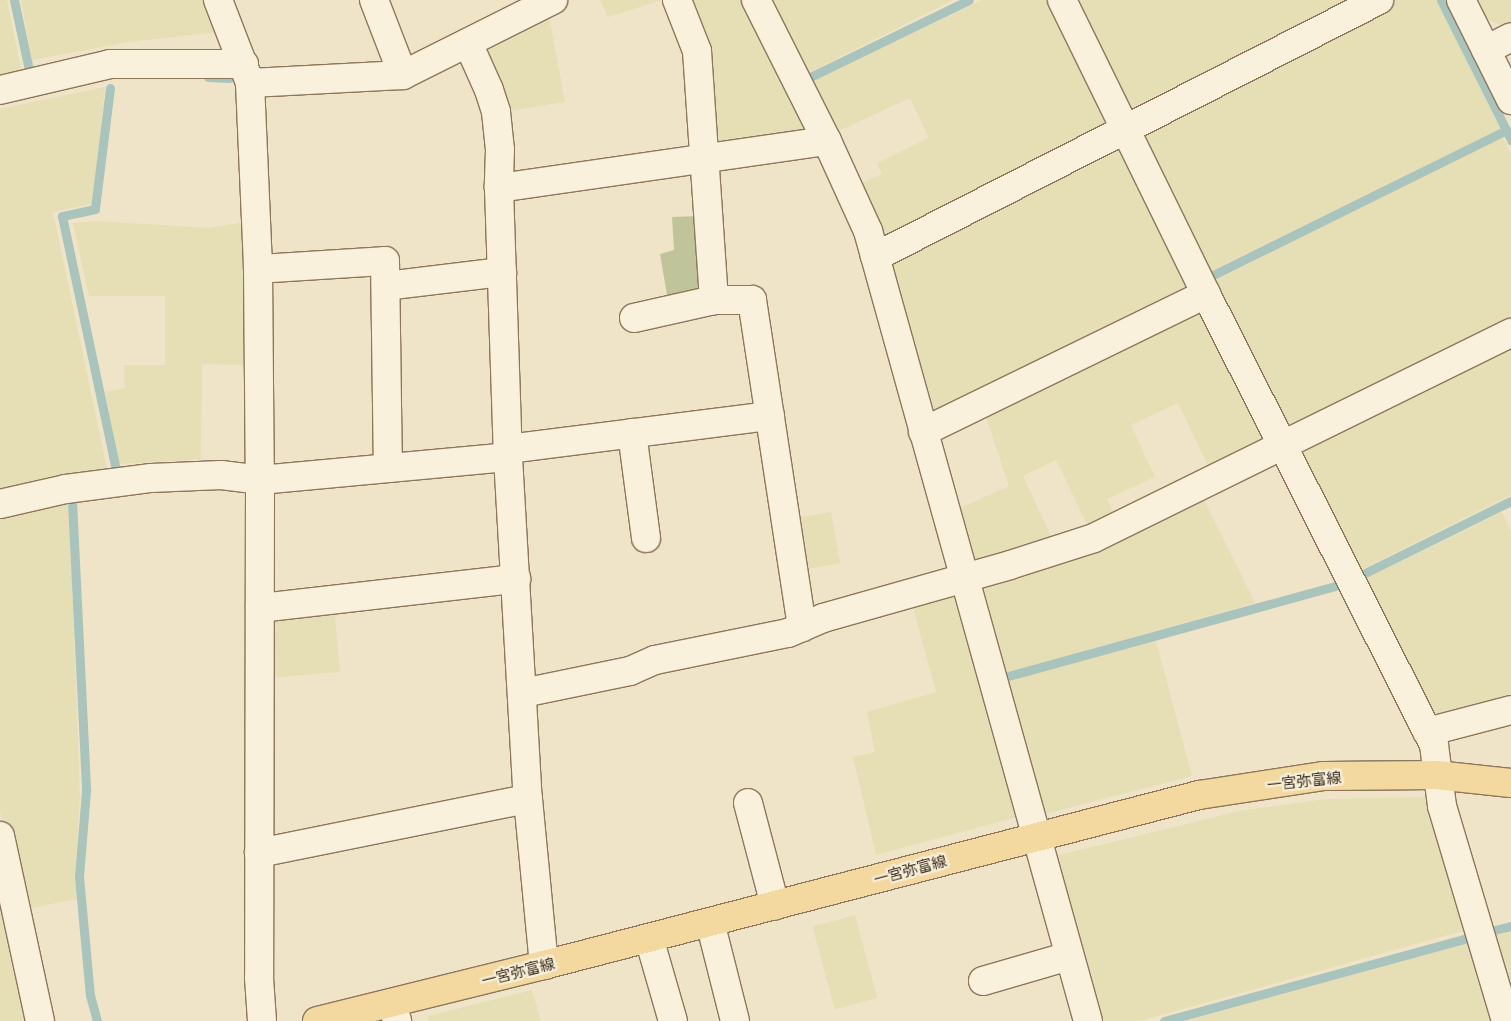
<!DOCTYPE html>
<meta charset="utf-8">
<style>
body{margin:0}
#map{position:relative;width:1511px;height:1021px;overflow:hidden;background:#f0e4c8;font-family:"Noto Serif","Noto Sans JP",serif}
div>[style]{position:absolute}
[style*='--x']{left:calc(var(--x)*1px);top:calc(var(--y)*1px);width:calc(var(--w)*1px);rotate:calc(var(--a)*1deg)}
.farmland>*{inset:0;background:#e6deb5;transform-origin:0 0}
.cemetery>*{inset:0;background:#bfc49a}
.stream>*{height:9px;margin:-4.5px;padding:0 4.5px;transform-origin:4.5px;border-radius:4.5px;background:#a9c4bc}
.roads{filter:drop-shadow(1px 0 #8d765c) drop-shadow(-1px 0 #8d765c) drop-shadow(0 1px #8d765c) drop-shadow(0 -1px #8d765c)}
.minor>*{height:28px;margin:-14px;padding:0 14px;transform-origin:14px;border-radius:14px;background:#faf1dc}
.major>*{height:28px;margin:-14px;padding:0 14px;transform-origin:14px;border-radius:14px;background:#f3d9a0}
span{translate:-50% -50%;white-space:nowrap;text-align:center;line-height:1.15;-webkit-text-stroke:4.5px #f7eed8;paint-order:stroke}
.street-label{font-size:15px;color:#3d2e20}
</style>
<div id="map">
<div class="farmland">
<i style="clip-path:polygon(0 0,7px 0,22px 74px,0 79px)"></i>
<i style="clip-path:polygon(21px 0,204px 0,218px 32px,128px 42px,32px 60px)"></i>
<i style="clip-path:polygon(600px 0,662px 0,608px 17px)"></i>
<i style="clip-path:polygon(684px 0,747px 0,815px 133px,710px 152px)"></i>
<i style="clip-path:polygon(762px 0,953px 0,800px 77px)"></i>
<i style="clip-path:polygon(982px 0,1055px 0,1118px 124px,888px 240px,877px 237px,854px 187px,882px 174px,877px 163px,929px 138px,910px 98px,830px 135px,804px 85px)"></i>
<i style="clip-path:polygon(1067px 0,1361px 0,1126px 120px)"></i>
<i style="clip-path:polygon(1395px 0,1437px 0,1500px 129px,1203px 275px,1131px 130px)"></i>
<i style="clip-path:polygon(1476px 0,1511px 0,1511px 30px,1485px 18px)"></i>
<i style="clip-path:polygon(549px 16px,565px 102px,504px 112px,485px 59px,486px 47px)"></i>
<i style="clip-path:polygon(105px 87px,93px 204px,53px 212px,107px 469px,0 493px,0 109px)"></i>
<i style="clip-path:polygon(1121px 135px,1195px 282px,926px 414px,884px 258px)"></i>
<i style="clip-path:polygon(1503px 137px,1511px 153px,1511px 324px,1284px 438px,1208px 284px)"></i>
<i style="clip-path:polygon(97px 221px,209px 228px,244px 222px,246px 365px,202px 364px,201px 459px,119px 464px,105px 392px,125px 388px,124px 365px,165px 365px,165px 296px,89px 296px,73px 223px)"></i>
<i style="clip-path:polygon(1203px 301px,1274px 444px,1212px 474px,1178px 403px,1131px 425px,1155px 477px,1107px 499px,1117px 522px,1092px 534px,1056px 460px,1023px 476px,1056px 547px,971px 568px,953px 511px,1009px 486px,983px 408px)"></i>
<i style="clip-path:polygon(1511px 340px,1511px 495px,1352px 574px,1290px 449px)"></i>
<i style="clip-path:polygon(1200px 492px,1255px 603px,997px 675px,975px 589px)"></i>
<i style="clip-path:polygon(69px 497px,80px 796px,75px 878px,77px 899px,21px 910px,0 811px,0 515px)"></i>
<i style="left:831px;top:512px;width:52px;height:43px;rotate:80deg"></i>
<i style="clip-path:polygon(1502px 512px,1511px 532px,1511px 705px,1429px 727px,1357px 583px)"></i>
<i style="clip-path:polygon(957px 588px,1021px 816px,876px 855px,853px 757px,875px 752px,867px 712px,936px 692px,911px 600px)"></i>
<i style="clip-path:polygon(334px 605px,340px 672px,271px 678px,277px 610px)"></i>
<i style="clip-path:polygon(1156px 641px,1192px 776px,1045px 814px,1036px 809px,999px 681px)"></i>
<i style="clip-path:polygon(1434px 797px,1473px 928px,1140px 1021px,1095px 1021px,1047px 858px,1239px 811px,1325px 799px)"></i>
<i style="clip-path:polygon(0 859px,36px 1021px,0 1021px)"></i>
<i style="left:855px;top:915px;width:86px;height:44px;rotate:75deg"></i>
<i style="clip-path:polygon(1511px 932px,1511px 1021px,1487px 939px)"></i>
<i style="clip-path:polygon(1477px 940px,1500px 1021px,1183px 1021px)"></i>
<i style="clip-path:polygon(532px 990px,541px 1021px,429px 1021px,428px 1016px)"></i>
</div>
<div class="cemetery">
<i style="clip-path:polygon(701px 216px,705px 299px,669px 307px,660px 254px,674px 250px,672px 217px)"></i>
</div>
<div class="stream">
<i style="--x:14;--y:0;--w:72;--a:77.9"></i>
<i style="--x:1441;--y:0;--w:157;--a:63.4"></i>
<i style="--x:208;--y:77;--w:21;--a:3"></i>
<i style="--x:806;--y:79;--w:181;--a:-25.9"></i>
<i style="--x:110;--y:88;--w:122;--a:97.1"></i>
<i style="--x:95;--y:209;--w:34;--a:168"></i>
<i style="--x:62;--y:216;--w:256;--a:78"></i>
<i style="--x:1207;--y:278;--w:334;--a:-26.3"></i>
<i style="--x:72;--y:501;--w:290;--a:87.2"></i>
<i style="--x:86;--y:791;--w:86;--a:94.7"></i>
<i style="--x:79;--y:877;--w:119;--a:84.7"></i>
<i style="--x:90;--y:995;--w:27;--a:75"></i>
<i style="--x:1359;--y:576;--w:169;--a:-26.3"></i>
<i style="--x:1001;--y:678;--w:355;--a:-15.4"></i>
<i style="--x:1491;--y:931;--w:21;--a:-14"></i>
<i style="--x:1164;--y:1021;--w:321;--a:-15.3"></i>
</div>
<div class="roads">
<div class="minor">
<i style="--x:218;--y:0;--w:89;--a:68.9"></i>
<i style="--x:250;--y:83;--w:186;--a:87.5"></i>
<i style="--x:258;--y:269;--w:211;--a:89.5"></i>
<i style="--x:260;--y:480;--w:498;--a:90.1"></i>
<i style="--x:259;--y:978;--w:43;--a:86"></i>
<i style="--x:374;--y:0;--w:80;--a:68.9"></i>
<i style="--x:677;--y:0;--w:55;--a:68.6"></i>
<i style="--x:697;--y:51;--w:250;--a:86.1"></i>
<i style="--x:714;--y:300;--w:38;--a:0"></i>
<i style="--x:752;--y:300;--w:331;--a:81.3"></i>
<i style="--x:756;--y:0;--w:158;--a:63.3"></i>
<i style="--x:827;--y:141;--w:99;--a:65.5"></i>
<i style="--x:868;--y:231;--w:820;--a:74.44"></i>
<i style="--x:1062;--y:0;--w:327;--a:63.9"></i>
<i style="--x:1206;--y:294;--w:505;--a:63.18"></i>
<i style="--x:1434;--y:745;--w:62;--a:82.5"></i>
<i style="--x:1442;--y:806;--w:224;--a:73.4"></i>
<i style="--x:1461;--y:0;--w:112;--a:63.4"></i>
<i style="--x:468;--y:43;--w:51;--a:65.9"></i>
<i style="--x:489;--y:90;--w:23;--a:72"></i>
<i style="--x:496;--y:112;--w:38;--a:84"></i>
<i style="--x:500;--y:150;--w:38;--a:92"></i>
<i style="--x:499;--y:188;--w:269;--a:88.1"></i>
<i style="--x:508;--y:457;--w:343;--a:86.7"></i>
<i style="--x:528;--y:799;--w:167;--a:84.5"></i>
<i style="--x:1486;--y:50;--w:28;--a:-27"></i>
<i style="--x:250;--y:83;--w:153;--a:-3"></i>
<i style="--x:403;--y:75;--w:168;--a:-26.6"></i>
<i style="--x:0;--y:90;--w:113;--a:-13.3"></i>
<i style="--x:110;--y:64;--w:134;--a:0"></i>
<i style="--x:499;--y:188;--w:331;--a:-8.2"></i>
<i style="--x:875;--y:257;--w:566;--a:-27.02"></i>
<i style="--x:258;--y:269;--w:127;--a:-3.6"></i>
<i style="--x:385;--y:261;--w:207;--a:89.2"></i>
<i style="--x:386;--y:286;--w:117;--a:-6.9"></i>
<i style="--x:634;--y:318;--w:82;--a:-12.7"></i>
<i style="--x:923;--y:432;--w:315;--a:-26"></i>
<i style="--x:632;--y:433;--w:106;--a:82.4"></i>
<i style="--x:508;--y:449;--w:264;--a:-7.2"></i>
<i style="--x:0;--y:504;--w:68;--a:-12.8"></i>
<i style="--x:66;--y:489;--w:86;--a:-7.4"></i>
<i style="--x:151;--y:478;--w:70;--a:-2.5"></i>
<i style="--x:221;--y:475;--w:39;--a:7"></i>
<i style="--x:260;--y:480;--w:249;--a:-5.3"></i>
<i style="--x:260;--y:608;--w:258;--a:-6.5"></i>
<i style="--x:523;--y:693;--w:109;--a:-11.6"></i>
<i style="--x:630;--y:671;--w:27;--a:-24"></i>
<i style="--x:655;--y:660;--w:136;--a:-11.5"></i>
<i style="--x:788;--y:633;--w:38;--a:-23"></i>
<i style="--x:823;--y:618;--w:194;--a:-15.8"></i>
<i style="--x:1010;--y:565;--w:88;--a:-17.8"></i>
<i style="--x:1094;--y:538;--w:465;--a:-26.2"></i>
<i style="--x:1427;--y:732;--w:87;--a:-14.7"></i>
<i style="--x:748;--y:803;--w:106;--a:75.2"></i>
<i style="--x:0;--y:836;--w:189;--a:77.8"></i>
<i style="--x:259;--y:853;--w:274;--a:-11.4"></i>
<i style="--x:710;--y:922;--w:102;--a:75.8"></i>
<i style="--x:649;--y:938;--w:86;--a:73.9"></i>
<i style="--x:983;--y:981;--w:90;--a:-16.2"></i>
<i style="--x:392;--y:1003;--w:19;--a:74"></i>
</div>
<div class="major">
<i style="--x:317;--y:1021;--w:234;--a:-13.9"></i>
<i style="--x:544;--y:965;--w:677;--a:-14.55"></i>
<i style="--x:1199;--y:795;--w:125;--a:-8.7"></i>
<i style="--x:1323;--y:776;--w:113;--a:-0.5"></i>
<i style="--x:1436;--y:775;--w:75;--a:6.1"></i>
</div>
</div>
<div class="street-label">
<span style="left:1304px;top:781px;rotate:-6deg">一宮弥富線</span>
<span style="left:910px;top:870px;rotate:-15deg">一宮弥富線</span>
<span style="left:518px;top:972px;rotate:-14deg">一宮弥富線</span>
</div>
</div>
